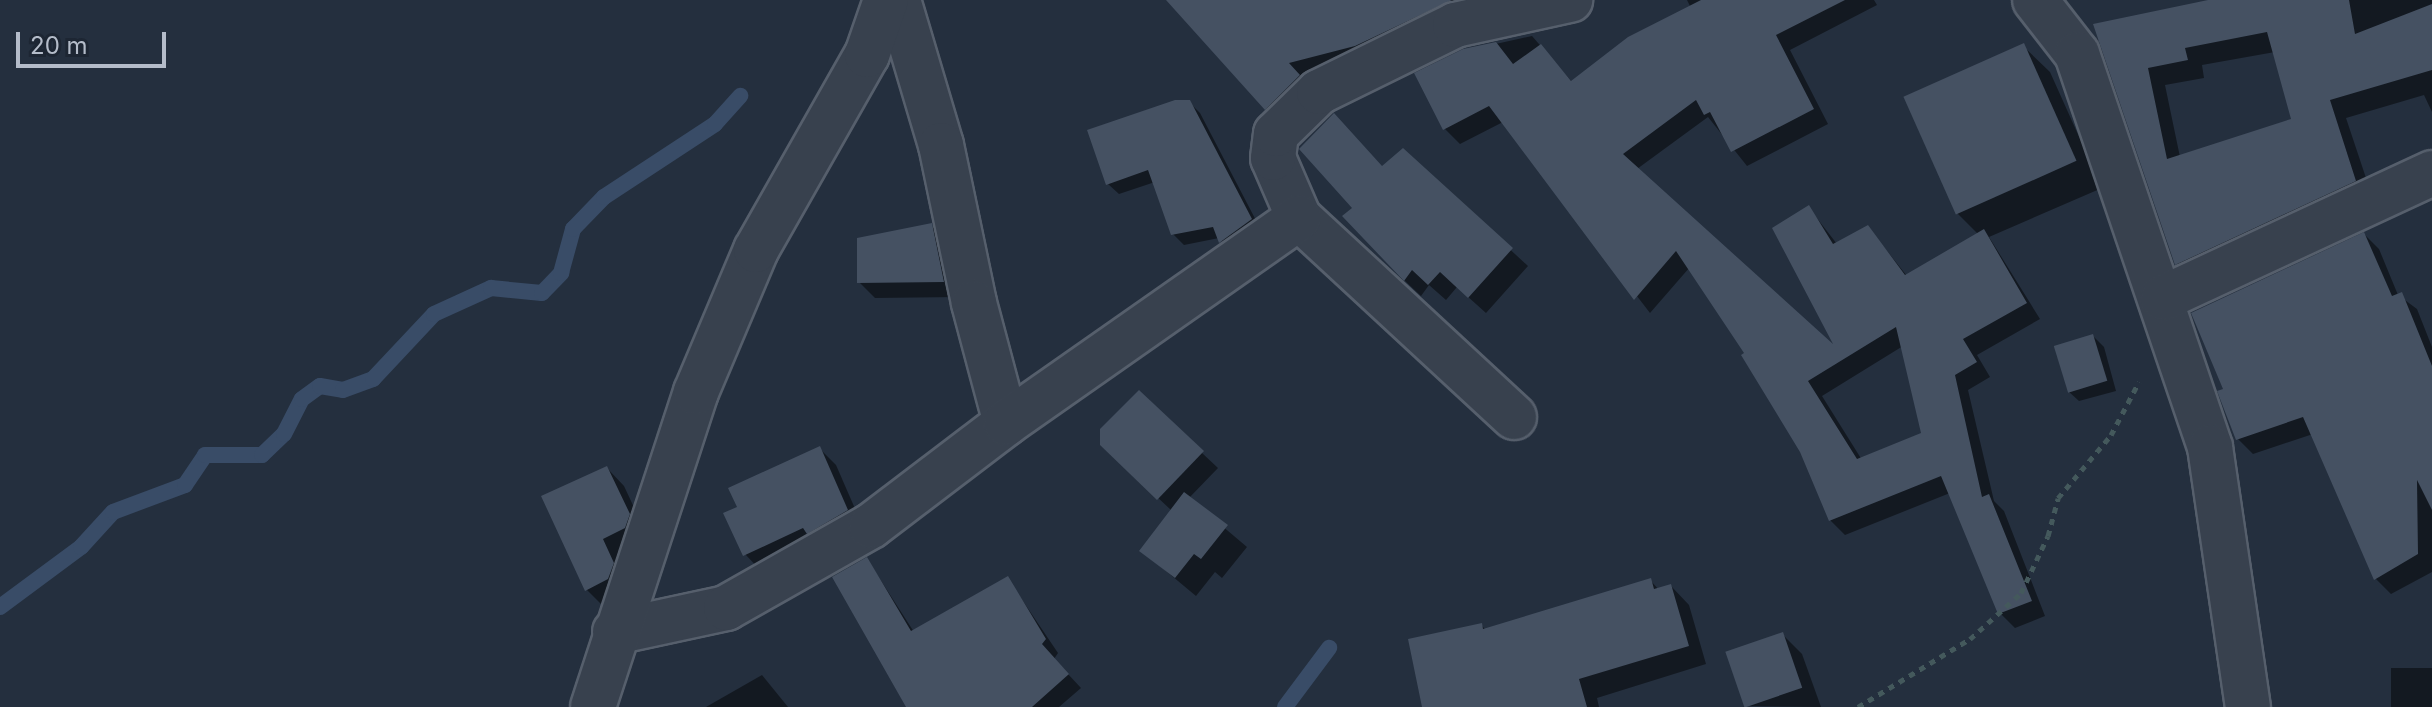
<!DOCTYPE html>
<style>
body{margin:0}
#map{position:relative;width:2432px;height:707px;overflow:hidden;background:#242f3e;font-family:Inter,sans-serif}
div>[style]{position:absolute}
[style*='--x']{left:calc(var(--x)*1px);top:calc(var(--y)*1px);width:calc(var(--w)*1px);rotate:calc(var(--a)*1deg)}
.shadow>*{inset:0;background:#0007;transform-origin:0 0}
.stream>*{height:16px;margin:-8px;padding:0 8px;transform-origin:8px;border-radius:8px;background:#394c67}
.building>*{inset:0;background:#455162;transform-origin:0 0}
.path>*{height:5px;margin-top:-2.5px;transform-origin:0;background:repeating-linear-gradient(90deg,#44595c 0 6px,transparent 0 12px)}
.roads{filter:drop-shadow(2px 0 #565f6c) drop-shadow(-2px 0 #565f6c) drop-shadow(0 2px #565f6c) drop-shadow(0 -2px #565f6c)}
.street>*{height:44px;margin:-22px;padding:0 22px;transform-origin:22px;border-radius:22px;background:#38414e}
span{translate:-50% -50%;white-space:nowrap;text-align:center;line-height:1.15;-webkit-text-stroke:6px #1d2633;paint-order:stroke}
.scale{position:absolute;left:16px;top:32px;width:150px;height:36px;box-sizing:border-box;border:4px solid #b4bcc9;border-top:0;padding-left:10px;font-size:24px;line-height:28px;white-space:nowrap;color:#b4bcc9;-webkit-text-stroke:6px #1d2633;paint-order:stroke}
</style>
<div id="map">
<div class="shadow">
<i style="clip-path:polygon(1169px 0,1522px 0,1281px 124px)"></i>
<i style="clip-path:polygon(evenodd,1687px 0,1874px 0,1877px 5px,1790px 50px,1828px 124px,1747px 166px,1708px 117px,1637px 169px,1839px 352px,1809px 208px,1837px 244px,1868px 227px,1907px 276px,1979px 235px,1957px 213px,2023px 46px,2050px 72px,2102px 188px,1989px 237px,2040px 319px,1977px 355px,1990px 377px,1968px 390px,1994px 501px,2004px 511px,2045px 616px,2015px 628px,2000px 613px,1950px 493px,1845px 535px,1830px 520px,1802px 451px,1747px 354px,1690px 267px,1650px 313px,1503px 122px,1460px 144px,1445px 129px,1416px 74px,1464px 51px,1532px 36px,1572px 82px,1691px 8px,1687px 0,1903px 346px,1924px 434px,1862px 460px,1822px 396px,1903px 346px)"></i>
<i style="clip-path:polygon(evenodd,2218px 0,2432px 0,2432px 112px,2424px 95px,2346px 118px,2373px 199px,2194px 282px,2177px 264px,2096px 25px,2218px 0,2275px 52px,2294px 120px,2180px 157px,2165px 85px,2204px 78px,2202px 65px,2275px 52px)"></i>
<i style="clip-path:polygon(1189px 102px,1200px 113px,1261px 230px,1231px 253px,1219px 238px,1184px 245px,1173px 234px,1155px 182px,1119px 194px,1108px 184px)"></i>
<i style="clip-path:polygon(1403px 151px,1528px 266px,1486px 313px,1457px 287px,1446px 300px,1429px 285px,1421px 296px,1403px 279px,1354px 208px)"></i>
<i style="clip-path:polygon(931px 225px,947px 241px,959px 297px,875px 298px,859px 282px)"></i>
<i style="clip-path:polygon(2364px 234px,2379px 249px,2398px 295px,2417px 309px,2432px 347px,2432px 572px,2391px 594px,2376px 579px,2313px 434px,2253px 454px,2238px 439px,2225px 390px)"></i>
<i style="clip-path:polygon(2093px 336px,2104px 347px,2116px 391px,2079px 401px,2068px 391px)"></i>
<i style="clip-path:polygon(819px 448px,836px 465px,863px 527px,761px 571px,745px 554px,740px 508px)"></i>
<i style="clip-path:polygon(1202px 453px,1218px 468px,1189px 498px,1247px 547px,1222px 578px,1215px 572px,1196px 596px,1142px 551px,1172px 511px,1119px 461px)"></i>
<i style="clip-path:polygon(607px 468px,624px 486px,646px 533px,642px 546px,619px 556px,630px 582px,604px 607px,587px 590px)"></i>
<i style="clip-path:polygon(867px 559px,914px 632px,1008px 579px,1058px 653px,1054px 659px,1081px 688px,1059px 707px,919px 707px)"></i>
<i style="clip-path:polygon(1651px 581px,1659px 590px,1671px 586px,1689px 605px,1706px 664px,1597px 698px,1599px 707px,1424px 707px,1481px 625px,1486px 630px)"></i>
<i style="clip-path:polygon(1782px 634px,1802px 654px,1821px 707px,1745px 706px)"></i>
<i style="left:2432px;top:668px;width:39px;height:41px;rotate:90deg"></i>
<i style="clip-path:polygon(762px 675px,788px 707px,706px 707px)"></i>
</div>
<div class="stream">
<i style="--x:0;--y:607;--w:101;--a:-36.5"></i>
<i style="--x:81;--y:547;--w:47;--a:-47.6"></i>
<i style="--x:113;--y:512;--w:77;--a:-20.6"></i>
<i style="--x:185;--y:485;--w:36;--a:-56"></i>
<i style="--x:205;--y:455;--w:57;--a:0"></i>
<i style="--x:262;--y:455;--w:30;--a:-44"></i>
<i style="--x:284;--y:434;--w:39;--a:-63"></i>
<i style="--x:302;--y:399;--w:22;--a:-36"></i>
<i style="--x:320;--y:386;--w:23;--a:10"></i>
<i style="--x:343;--y:390;--w:32;--a:-20"></i>
<i style="--x:373;--y:379;--w:89;--a:-46.8"></i>
<i style="--x:434;--y:314;--w:63;--a:-24.5"></i>
<i style="--x:491;--y:288;--w:51;--a:5.6"></i>
<i style="--x:542;--y:293;--w:28;--a:-46"></i>
<i style="--x:561;--y:273;--w:46;--a:-74.7"></i>
<i style="--x:573;--y:229;--w:45;--a:-45.9"></i>
<i style="--x:604;--y:197;--w:133;--a:-33.3"></i>
<i style="--x:715;--y:124;--w:38;--a:-48"></i>
<i style="--x:1285;--y:707;--w:74;--a:-53.3"></i>
</div>
<div class="building">
<i style="clip-path:polygon(1166px 0,1452px 0,1355px 46px,1289px 63px,1300px 75px,1265px 110px)"></i>
<i style="clip-path:polygon(evenodd,1701px 0,1845px 0,1776px 35px,1814px 109px,1731px 152px,1710px 112px,1704px 115px,1696px 100px,1623px 154px,1833px 344px,1772px 228px,1809px 205px,1833px 244px,1868px 225px,1905px 275px,1984px 229px,2027px 303px,1963px 339px,1977px 362px,1955px 375px,1982px 497px,1989px 494px,2032px 601px,1998px 614px,1941px 476px,1829px 521px,1800px 452px,1741px 355px,1744px 353px,1676px 251px,1634px 300px,1489px 106px,1443px 130px,1414px 73px,1463px 49px,1496px 42px,1513px 64px,1541px 44px,1571px 81px,1628px 37px,1701px 0,1896px 327px,1921px 433px,1857px 459px,1808px 381px,1896px 327px)"></i>
<i style="clip-path:polygon(evenodd,2208px 0,2349px 0,2355px 34px,2432px 4px,2432px 70px,2330px 100px,2356px 181px,2175px 265px,2093px 24px,2208px 0,2267px 32px,2291px 119px,2167px 159px,2148px 68px,2188px 60px,2185px 48px,2267px 32px)"></i>
<i style="left:2024px;top:43px;width:129px;height:132px;rotate:66deg"></i>
<i style="clip-path:polygon(1175px 100px,1190px 100px,1252px 219px,1219px 243px,1213px 227px,1171px 235px,1148px 170px,1106px 185px,1087px 130px)"></i>
<i style="clip-path:polygon(1334px 113px,1382px 166px,1403px 148px,1513px 248px,1468px 298px,1440px 272px,1428px 285px,1412px 270px,1404px 281px,1342px 216px,1352px 208px,1299px 149px)"></i>
<i style="clip-path:polygon(932px 223px,944px 282px,857px 283px,857px 238px)"></i>
<i style="clip-path:polygon(2364px 232px,2392px 296px,2402px 292px,2432px 366px,2432px 510px,2417px 480px,2418px 554px,2374px 580px,2303px 417px,2236px 440px,2217px 391px,2223px 389px,2191px 313px)"></i>
<i style="left:2093px;top:334px;width:49px;height:41px;rotate:73deg"></i>
<i style="clip-path:polygon(1139px 390px,1204px 451px,1157px 500px,1100px 445px,1100px 429px)"></i>
<i style="clip-path:polygon(820px 446px,848px 510px,807px 534px,803px 528px,743px 556px,723px 513px,737px 507px,728px 488px)"></i>
<i style="clip-path:polygon(607px 466px,630px 514px,625px 528px,603px 539px,614px 563px,608px 579px,585px 591px,541px 496px)"></i>
<i style="clip-path:polygon(1184px 492px,1228px 525px,1201px 559px,1194px 554px,1175px 578px,1139px 551px)"></i>
<i style="clip-path:polygon(867px 557px,911px 631px,1008px 576px,1046px 639px,1042px 644px,1069px 674px,1032px 707px,906px 707px,832px 577px)"></i>
<i style="clip-path:polygon(1651px 578px,1654px 589px,1671px 584px,1689px 646px,1579px 679px,1587px 707px,1422px 707px,1408px 639px,1482px 623px,1483px 629px)"></i>
<i style="left:1783px;top:632px;width:59px;height:61px;rotate:71deg"></i>
</div>
<div class="path">
<i style="--x:1858;--y:707;--w:131;--a:-31.3"></i>
<i style="--x:1970;--y:639;--w:69;--a:-42"></i>
<i style="--x:2021;--y:593;--w:63;--a:-64.7"></i>
<i style="--x:2048;--y:536;--w:39;--a:-75"></i>
<i style="--x:2058;--y:498;--w:82;--a:-49.9"></i>
<i style="--x:2111;--y:435;--w:60;--a:-62.2"></i>
</div>
<div class="roads">
<div class="street">
<i style="--x:898;--y:0;--w:151;--a:73.5"></i>
<i style="--x:941;--y:145;--w:161;--a:78.2"></i>
<i style="--x:974;--y:303;--w:124;--a:75.1"></i>
<i style="--x:2035;--y:0;--w:68;--a:52.1"></i>
<i style="--x:2077;--y:54;--w:415;--a:71.3"></i>
<i style="--x:2210;--y:447;--w:263;--a:81.7"></i>
<i style="--x:2163;--y:298;--w:297;--a:-24.9"></i>
<i style="--x:1514;--y:417;--w:293;--a:-137.2"></i>
<i style="--x:1299;--y:218;--w:65;--a:-113.4"></i>
<i style="--x:1273;--y:158;--w:24;--a:-83"></i>
<i style="--x:1276;--y:134;--w:60;--a:-44.3"></i>
<i style="--x:1319;--y:92;--w:152;--a:-26.2"></i>
<i style="--x:1455;--y:25;--w:118;--a:-12.3"></i>
<i style="--x:615;--y:632;--w:114;--a:-12.2"></i>
<i style="--x:726;--y:608;--w:167;--a:-29.5"></i>
<i style="--x:871;--y:526;--w:170;--a:-37.3"></i>
<i style="--x:1006;--y:423;--w:358;--a:-35"></i>
<i style="--x:593;--y:707;--w:331;--a:-71.9"></i>
<i style="--x:696;--y:392;--w:154;--a:-67.1"></i>
<i style="--x:756;--y:250;--w:224;--a:-60.4"></i>
<i style="--x:867;--y:55;--w:58;--a:-70.9"></i>
</div>
</div>
<div class="scale">20 m</div>
</div>
